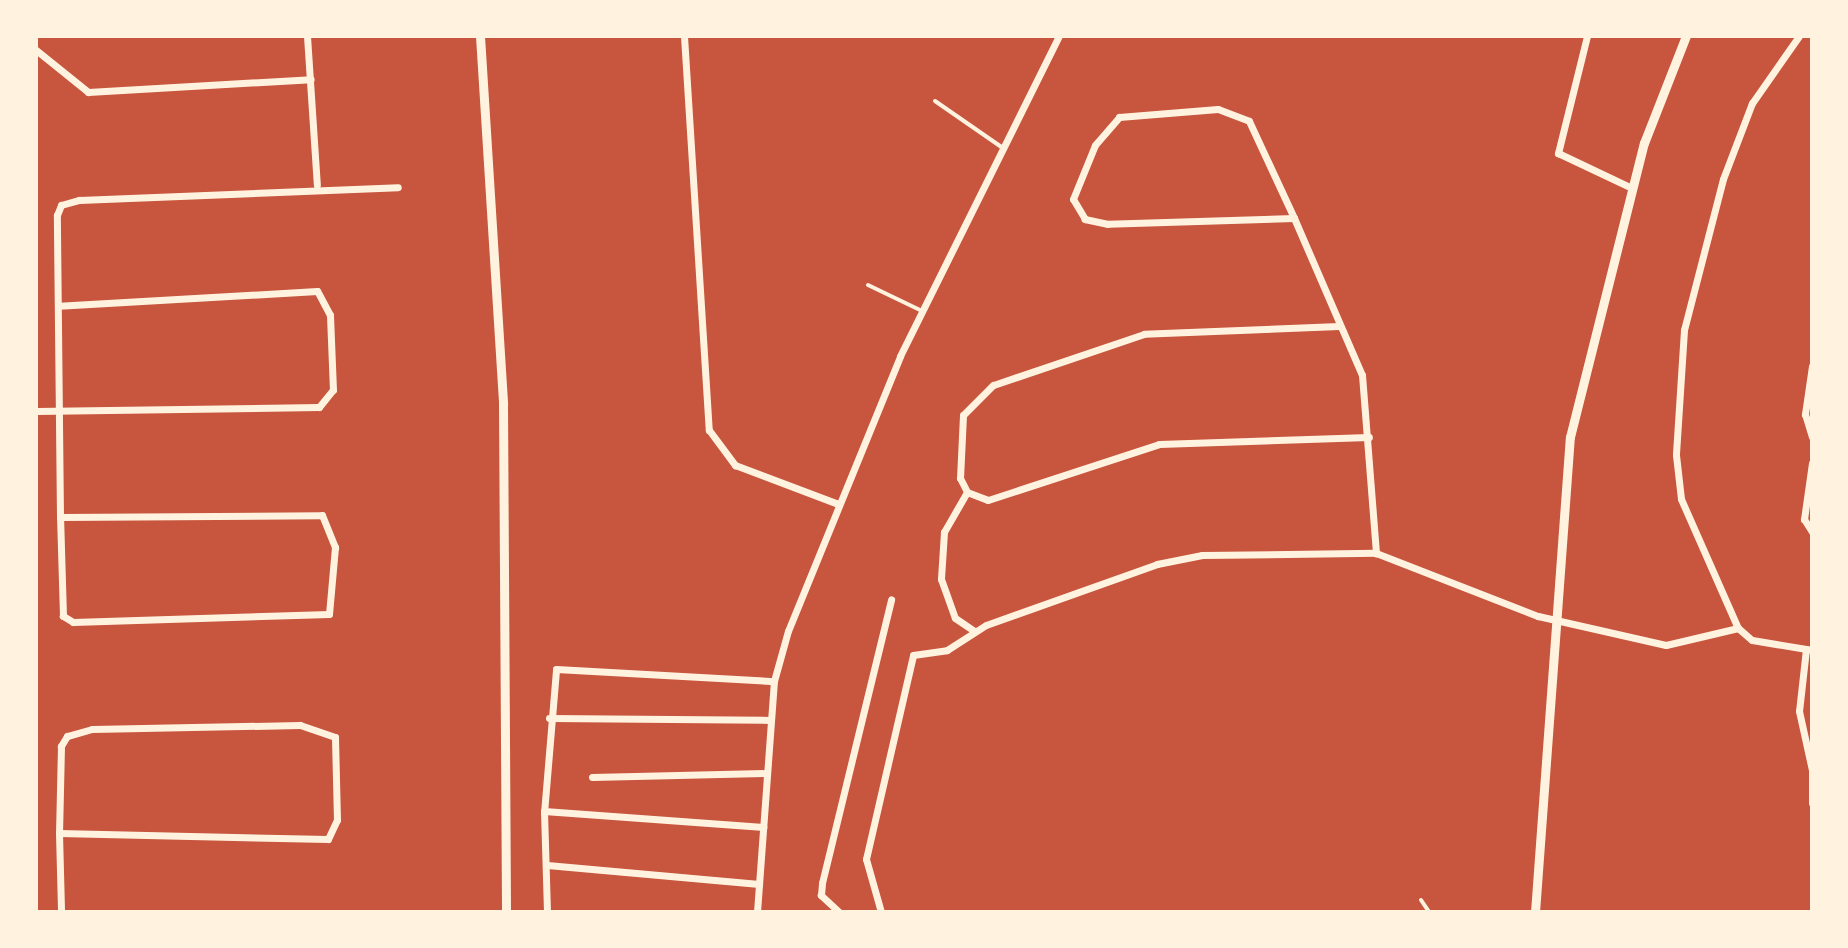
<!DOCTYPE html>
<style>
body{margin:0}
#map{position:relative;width:1848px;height:948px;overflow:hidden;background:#c8553d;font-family:"Crimson Pro",serif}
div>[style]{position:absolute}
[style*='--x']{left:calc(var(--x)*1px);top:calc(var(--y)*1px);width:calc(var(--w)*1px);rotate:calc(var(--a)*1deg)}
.service>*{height:4px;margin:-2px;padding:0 2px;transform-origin:2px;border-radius:2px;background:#fff3e0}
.minor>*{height:7px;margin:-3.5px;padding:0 3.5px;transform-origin:3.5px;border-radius:3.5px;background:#fff3e0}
.tertiary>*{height:9px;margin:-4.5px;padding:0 4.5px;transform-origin:4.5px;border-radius:4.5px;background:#fff3e0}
span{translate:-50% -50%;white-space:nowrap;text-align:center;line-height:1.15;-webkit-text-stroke:8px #fff3e0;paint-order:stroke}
.frame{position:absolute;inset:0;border:38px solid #fff3e0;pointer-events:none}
</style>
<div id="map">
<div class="service">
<i style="--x:935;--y:101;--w:83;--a:34.7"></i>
<i style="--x:868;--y:285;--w:60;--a:25.7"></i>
<i style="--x:1421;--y:900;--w:14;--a:56"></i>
</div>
<div class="minor">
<i style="--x:307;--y:36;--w:149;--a:86.2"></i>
<i style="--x:684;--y:36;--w:395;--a:86.4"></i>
<i style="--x:709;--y:430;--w:44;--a:53.4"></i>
<i style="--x:735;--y:465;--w:110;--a:20.7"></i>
<i style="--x:1587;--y:36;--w:121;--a:103.9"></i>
<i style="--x:1558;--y:153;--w:82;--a:25.3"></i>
<i style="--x:1799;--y:36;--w:82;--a:125"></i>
<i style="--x:1752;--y:103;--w:81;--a:110.9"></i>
<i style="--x:1723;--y:179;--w:156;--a:104.5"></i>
<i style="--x:1684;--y:330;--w:125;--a:93.7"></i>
<i style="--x:1676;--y:455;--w:44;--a:83.5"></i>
<i style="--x:1681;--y:499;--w:141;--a:66.2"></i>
<i style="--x:1738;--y:628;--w:18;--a:41"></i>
<i style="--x:1752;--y:640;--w:61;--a:9.5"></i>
<i style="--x:36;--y:50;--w:67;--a:38.9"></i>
<i style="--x:88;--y:92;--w:223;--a:-3.3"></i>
<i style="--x:1294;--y:218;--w:186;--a:178.2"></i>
<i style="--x:1108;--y:224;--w:24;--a:-168"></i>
<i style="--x:1085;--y:219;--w:23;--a:-121"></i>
<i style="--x:1073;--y:199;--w:58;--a:-67.8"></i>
<i style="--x:1095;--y:145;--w:37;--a:-49"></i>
<i style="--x:1119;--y:117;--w:99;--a:-4.6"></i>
<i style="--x:1218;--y:109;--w:33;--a:21"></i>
<i style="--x:1249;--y:121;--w:107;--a:65.1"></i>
<i style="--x:1294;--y:218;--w:171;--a:66.6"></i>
<i style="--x:1362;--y:375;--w:179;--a:85.5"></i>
<i style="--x:1339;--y:326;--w:195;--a:177.7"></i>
<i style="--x:1144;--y:334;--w:159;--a:161.3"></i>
<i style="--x:993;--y:385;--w:42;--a:135"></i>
<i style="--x:963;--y:415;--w:63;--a:92.7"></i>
<i style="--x:960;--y:478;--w:16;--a:63"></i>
<i style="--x:967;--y:492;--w:22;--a:21"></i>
<i style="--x:988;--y:500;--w:180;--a:-18.1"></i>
<i style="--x:1159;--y:444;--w:210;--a:-1.9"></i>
<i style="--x:1812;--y:366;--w:49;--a:98.3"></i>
<i style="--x:1805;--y:414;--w:24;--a:73"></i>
<i style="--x:36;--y:411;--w:283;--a:-0.8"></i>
<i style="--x:319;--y:407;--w:22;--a:-51"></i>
<i style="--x:333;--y:390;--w:75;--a:-92.3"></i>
<i style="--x:330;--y:315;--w:27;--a:-118"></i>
<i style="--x:317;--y:291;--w:258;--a:176.7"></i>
<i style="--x:1812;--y:463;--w:57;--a:98.1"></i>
<i style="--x:1804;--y:519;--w:15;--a:58"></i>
<i style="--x:967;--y:492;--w:46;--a:119.9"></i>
<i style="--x:944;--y:532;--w:47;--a:93.7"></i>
<i style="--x:941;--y:579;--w:41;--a:70.3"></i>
<i style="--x:955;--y:618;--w:23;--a:34"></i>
<i style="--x:60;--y:517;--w:262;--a:-0.4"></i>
<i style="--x:322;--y:515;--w:35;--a:68"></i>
<i style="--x:335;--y:547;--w:67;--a:95.1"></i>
<i style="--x:329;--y:614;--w:256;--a:178.2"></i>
<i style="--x:73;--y:622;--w:12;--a:-149"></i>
<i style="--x:63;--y:616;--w:99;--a:-91.7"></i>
<i style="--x:60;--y:517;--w:302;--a:-90.6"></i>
<i style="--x:57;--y:215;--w:11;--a:-68"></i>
<i style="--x:61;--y:205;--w:19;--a:-16"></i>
<i style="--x:79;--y:200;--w:319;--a:-2.3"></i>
<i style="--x:1806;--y:649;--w:62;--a:96.4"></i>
<i style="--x:1799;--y:711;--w:60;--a:77.6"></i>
<i style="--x:549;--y:718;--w:221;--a:0.5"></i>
<i style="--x:1812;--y:771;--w:32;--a:90"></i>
<i style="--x:592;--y:777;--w:175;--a:-1.3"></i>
<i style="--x:544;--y:811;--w:220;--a:4.2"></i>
<i style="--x:59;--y:833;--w:269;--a:1.3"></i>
<i style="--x:328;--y:839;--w:21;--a:-65"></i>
<i style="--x:337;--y:820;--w:83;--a:-91.4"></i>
<i style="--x:335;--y:737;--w:37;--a:-161"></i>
<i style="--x:300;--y:725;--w:208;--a:178.9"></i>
<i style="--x:92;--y:729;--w:26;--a:164"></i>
<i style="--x:67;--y:736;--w:12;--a:121"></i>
<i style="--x:61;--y:746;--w:87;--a:91.3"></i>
<i style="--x:59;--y:833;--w:79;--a:88.5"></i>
<i style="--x:547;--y:865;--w:213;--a:5.1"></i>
<i style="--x:547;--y:912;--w:99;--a:-91.7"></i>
<i style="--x:544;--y:813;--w:144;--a:-85.2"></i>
<i style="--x:556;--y:669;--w:218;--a:3.2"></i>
<i style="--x:757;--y:912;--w:232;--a:-85.8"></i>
<i style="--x:774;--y:681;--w:52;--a:-74.4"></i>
<i style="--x:788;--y:631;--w:297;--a:-67.8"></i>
<i style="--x:900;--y:356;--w:357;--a:-63.6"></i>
<i style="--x:839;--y:912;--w:25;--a:-137"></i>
<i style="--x:821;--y:895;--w:12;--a:-85"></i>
<i style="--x:822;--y:883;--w:292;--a:-76.3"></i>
<i style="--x:881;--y:912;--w:55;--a:-105.8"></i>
<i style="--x:866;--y:859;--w:209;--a:-77"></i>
<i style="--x:913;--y:655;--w:34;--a:-8"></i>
<i style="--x:947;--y:650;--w:46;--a:-32.7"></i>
<i style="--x:986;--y:625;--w:182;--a:-19.6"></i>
<i style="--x:1157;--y:564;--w:46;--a:-11.3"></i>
<i style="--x:1202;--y:555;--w:174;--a:-0.7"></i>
<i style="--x:1376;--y:553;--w:174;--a:21.3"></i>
<i style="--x:1538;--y:616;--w:131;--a:12.8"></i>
<i style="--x:1666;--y:645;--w:74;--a:-13.3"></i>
</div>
<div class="tertiary">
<i style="--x:480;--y:36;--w:369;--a:86.4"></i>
<i style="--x:503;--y:404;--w:508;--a:89.66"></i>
<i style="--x:1535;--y:912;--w:476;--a:-85.8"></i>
<i style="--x:1570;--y:437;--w:303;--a:-75.9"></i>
<i style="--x:1644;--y:143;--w:115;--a:-68.6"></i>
</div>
<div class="frame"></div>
</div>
